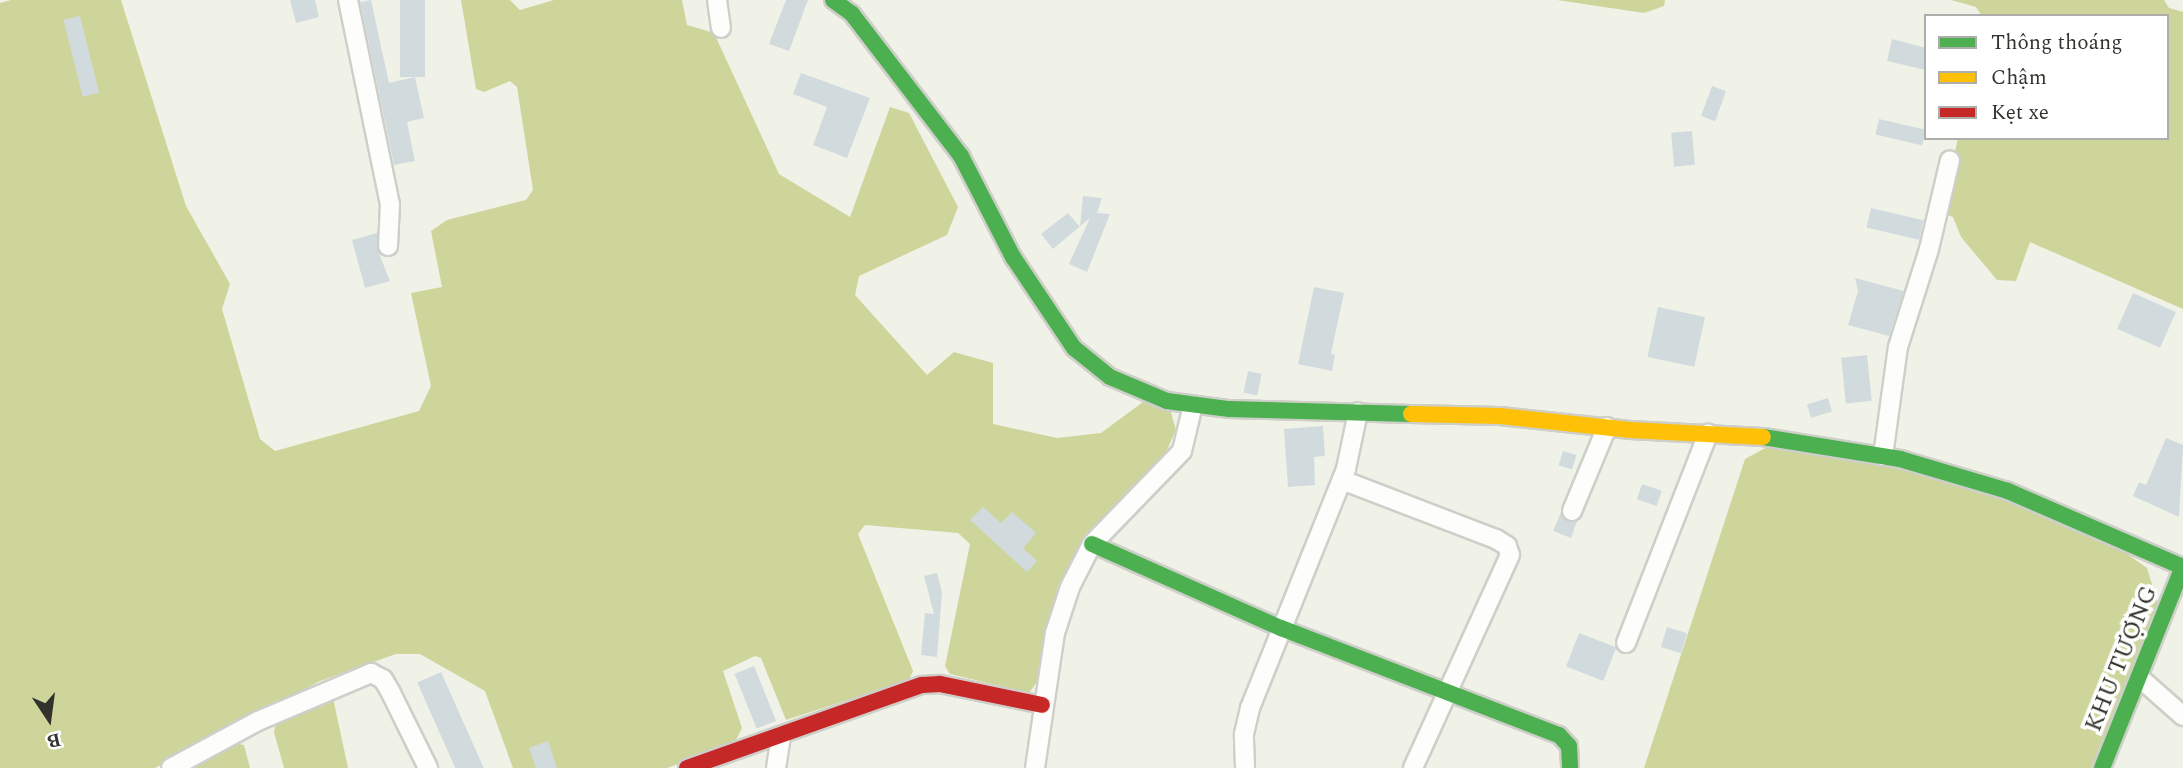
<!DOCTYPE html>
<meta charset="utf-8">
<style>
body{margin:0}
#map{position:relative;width:2183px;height:768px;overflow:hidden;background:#f0f2e8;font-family:Spectral,serif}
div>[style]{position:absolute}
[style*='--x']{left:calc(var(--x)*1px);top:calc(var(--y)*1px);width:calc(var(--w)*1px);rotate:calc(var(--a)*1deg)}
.forest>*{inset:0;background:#ced59a}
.building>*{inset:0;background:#d1dbde;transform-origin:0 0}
.roads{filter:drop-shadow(2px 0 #cecfc8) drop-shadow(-2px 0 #cecfc8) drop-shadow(0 2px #cecfc8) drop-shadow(0 -2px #cecfc8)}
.street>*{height:18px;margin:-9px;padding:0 9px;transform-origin:9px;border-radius:9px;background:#fdfdfc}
.fast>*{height:16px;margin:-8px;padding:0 8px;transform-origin:8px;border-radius:8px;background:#4caf50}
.slow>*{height:16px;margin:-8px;padding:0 8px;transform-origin:8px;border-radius:8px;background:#ffc107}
.jam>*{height:16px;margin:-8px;padding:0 8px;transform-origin:8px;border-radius:8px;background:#c62828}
span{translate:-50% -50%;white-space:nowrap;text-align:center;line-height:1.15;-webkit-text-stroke:7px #fff;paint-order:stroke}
.street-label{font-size:24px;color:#32332c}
.legend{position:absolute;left:1924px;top:14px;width:245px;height:126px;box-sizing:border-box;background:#fff;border:2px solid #adadab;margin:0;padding:9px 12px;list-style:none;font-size:21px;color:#32332c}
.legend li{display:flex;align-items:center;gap:14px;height:35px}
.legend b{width:35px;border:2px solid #adadab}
.north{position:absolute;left:14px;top:684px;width:70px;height:70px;-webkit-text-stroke:5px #fff;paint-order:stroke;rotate:167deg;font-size:19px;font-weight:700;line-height:28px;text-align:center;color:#32332c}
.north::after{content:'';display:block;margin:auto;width:24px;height:32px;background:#32332c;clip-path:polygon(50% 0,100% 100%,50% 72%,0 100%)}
</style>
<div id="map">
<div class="forest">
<i style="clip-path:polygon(11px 0,121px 0,186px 206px,230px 284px,222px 309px,260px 439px,275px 451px,419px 411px,431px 386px,411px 293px,442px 287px,431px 231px,447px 220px,526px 200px,533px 190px,517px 87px,510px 81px,484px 92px,476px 89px,461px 0,510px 0,520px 10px,554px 0,682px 0,687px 25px,714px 33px,779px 174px,850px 217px,890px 107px,909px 113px,958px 207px,947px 235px,859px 276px,855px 295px,927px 375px,954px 352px,993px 363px,993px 424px,1057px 438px,1101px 433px,1147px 399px,1170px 409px,1176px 430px,1162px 461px,1082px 539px,1058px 586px,1037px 682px,1029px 693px,950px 674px,945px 666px,970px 544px,958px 533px,865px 525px,858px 534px,913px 671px,909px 680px,786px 720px,761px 658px,755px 656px,723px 671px,742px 728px,734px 744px,667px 768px,513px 768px,485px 691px,420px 654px,396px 654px,320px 681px,155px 768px,0 768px,0 3px)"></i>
<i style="clip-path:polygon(1557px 0,1665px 0,1664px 6px,1644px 13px)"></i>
<i style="clip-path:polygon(1951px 0,2164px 0,2169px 8px,2183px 12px,2183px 309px,2030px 242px,2016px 281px,1997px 280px,1961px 237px,1953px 217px,1942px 213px,1958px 138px,2167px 138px,2167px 16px,1982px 16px,1976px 7px)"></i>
<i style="clip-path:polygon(1771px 445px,1880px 463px,2002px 497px,2104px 538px,2147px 568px,2158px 603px,2091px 768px,1644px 768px,1745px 459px)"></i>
<i style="clip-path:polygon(333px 698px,348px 768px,284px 768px,274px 732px,276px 722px)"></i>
<i style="clip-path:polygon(234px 743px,244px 745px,250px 768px,188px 768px)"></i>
</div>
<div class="building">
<i style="clip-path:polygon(290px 0,315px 0,319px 17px,296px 23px)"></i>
<i style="clip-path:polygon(371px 0,389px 83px,415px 77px,424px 118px,407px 122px,415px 161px,394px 165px,360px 2px)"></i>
<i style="left:400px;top:0;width:25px;height:77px"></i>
<i style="clip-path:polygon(786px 0,808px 0,789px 51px,769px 44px)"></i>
<i style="left:80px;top:16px;width:79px;height:17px;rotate:76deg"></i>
<i style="clip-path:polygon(1892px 39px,1926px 48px,1926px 70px,1887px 61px)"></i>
<i style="clip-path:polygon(801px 73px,870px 98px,847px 158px,813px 145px,827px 107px,793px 94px)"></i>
<i style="left:1712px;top:86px;width:15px;height:32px;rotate:20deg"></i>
<i style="left:1879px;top:119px;width:48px;height:16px;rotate:13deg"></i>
<i style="left:1692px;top:131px;width:34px;height:21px;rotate:85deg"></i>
<i style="clip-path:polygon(1083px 196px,1102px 198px,1097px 213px,1110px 214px,1087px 272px,1069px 264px,1090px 218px,1053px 249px,1041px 234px,1068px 213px,1080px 227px)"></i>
<i style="left:1871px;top:208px;width:54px;height:20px;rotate:13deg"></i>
<i style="clip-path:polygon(377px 233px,378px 251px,390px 281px,365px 288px,352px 240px)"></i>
<i style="clip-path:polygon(1855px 278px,1904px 291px,1889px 336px,1848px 325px,1858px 291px)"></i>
<i style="clip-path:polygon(1314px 287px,1344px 293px,1331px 354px,1335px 355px,1332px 371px,1298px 364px)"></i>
<i style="left:2133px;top:293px;width:47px;height:39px;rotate:24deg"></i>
<i style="left:1658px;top:307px;width:48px;height:51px;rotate:12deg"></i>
<i style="left:1867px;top:355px;width:46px;height:26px;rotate:84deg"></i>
<i style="left:1248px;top:371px;width:14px;height:22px;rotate:12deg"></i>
<i style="left:1828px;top:398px;width:14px;height:22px;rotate:73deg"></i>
<i style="clip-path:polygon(1323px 426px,1325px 456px,1314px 457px,1315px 485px,1288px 487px,1284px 429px)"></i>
<i style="clip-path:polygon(2166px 438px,2183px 445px,2179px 517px,2133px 496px,2139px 482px,2146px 485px)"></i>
<i style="left:1563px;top:451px;width:14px;height:15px;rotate:17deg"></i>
<i style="left:1642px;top:484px;width:21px;height:16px;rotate:19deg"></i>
<i style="clip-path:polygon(983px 507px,1001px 523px,1012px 512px,1036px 533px,1023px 548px,1037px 561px,1027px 572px,970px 520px)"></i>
<i style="clip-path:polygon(1561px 512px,1567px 521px,1577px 521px,1571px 538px,1553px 531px)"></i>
<i style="clip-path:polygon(937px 573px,942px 592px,937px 657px,921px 655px,925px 613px,934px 614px,924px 576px)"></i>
<i style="left:1667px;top:627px;width:21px;height:21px;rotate:17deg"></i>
<i style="left:1579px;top:633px;width:40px;height:36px;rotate:21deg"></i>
<i style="left:754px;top:666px;width:59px;height:21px;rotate:68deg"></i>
<i style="left:441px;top:672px;width:105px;height:26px;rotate:66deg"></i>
<i style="clip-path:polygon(548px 741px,557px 768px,536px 768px,529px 748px)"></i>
</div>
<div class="roads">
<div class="street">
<i style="--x:348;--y:0;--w:208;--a:78.4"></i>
<i style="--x:390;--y:204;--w:42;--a:92.7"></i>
<i style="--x:717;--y:0;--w:28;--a:82"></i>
<i style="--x:1883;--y:456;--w:110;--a:-82.2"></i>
<i style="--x:1898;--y:347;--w:103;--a:-72.4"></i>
<i style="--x:1929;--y:249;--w:91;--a:-76.7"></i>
<i style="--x:1342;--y:480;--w:165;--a:21"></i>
<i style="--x:1496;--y:539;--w:13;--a:32"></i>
<i style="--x:1507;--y:546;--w:9;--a:72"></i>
<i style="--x:1510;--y:555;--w:234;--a:114.5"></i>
<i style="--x:1572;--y:511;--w:91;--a:-67.4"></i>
<i style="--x:1626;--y:643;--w:225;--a:-68.6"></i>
<i style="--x:2141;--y:679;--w:56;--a:41.4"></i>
<i style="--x:171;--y:768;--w:99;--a:-28.4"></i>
<i style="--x:258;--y:721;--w:123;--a:-23"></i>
<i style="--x:371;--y:673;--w:13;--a:27"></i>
<i style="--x:383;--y:679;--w:16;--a:60"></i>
<i style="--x:391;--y:693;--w:84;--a:63.7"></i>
<i style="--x:776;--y:768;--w:33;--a:-81"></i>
<i style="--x:1035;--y:768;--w:136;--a:-81.6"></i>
<i style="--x:1055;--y:633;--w:48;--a:-71.9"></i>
<i style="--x:1070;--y:587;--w:48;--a:-62.9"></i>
<i style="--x:1092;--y:544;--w:129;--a:-45.9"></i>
<i style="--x:1182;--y:451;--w:47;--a:-76.6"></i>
<i style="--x:1245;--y:768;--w:34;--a:-92"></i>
<i style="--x:1244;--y:734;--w:27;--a:-77"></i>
<i style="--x:1250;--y:708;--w:258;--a:-68.1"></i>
<i style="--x:1346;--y:469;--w:58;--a:-78.1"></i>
</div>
<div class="fast">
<i style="--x:833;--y:0;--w:24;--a:36"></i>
<i style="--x:852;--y:14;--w:179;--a:52.5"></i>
<i style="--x:961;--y:156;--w:114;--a:62.8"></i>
<i style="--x:1013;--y:257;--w:110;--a:56.2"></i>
<i style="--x:1074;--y:348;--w:46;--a:38.9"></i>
<i style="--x:1110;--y:377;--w:62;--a:22.8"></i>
<i style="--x:1167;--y:401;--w:63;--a:7.4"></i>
<i style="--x:1229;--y:409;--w:182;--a:1.6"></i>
<i style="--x:1763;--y:437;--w:139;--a:9.1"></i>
<i style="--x:1900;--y:459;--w:113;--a:16.5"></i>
<i style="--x:2008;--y:491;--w:191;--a:23.5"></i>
<i style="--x:1092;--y:544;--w:207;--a:24"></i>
<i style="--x:1281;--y:628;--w:298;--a:21.1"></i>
<i style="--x:1559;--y:735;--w:15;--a:48"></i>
<i style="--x:1569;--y:746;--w:22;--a:87"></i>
<i style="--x:2102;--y:768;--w:217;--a:-68.1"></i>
</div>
<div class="slow">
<i style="--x:1411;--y:414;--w:89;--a:1.3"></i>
<i style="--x:1500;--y:416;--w:131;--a:6.1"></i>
<i style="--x:1630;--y:430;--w:133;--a:3"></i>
</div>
<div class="jam">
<i style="--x:687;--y:768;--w:249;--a:-19.5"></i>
<i style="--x:922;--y:685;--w:18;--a:-3"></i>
<i style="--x:940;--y:684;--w:104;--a:11.6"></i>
</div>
</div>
<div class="street-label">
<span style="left:2122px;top:659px;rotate:-68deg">KHU TƯỢNG</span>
</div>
<ul class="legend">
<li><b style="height:9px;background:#4caf50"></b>Thông thoáng</li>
<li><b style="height:9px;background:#ffc107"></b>Chậm</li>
<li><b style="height:9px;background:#c62828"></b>Kẹt xe</li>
</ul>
<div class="north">B</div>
</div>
